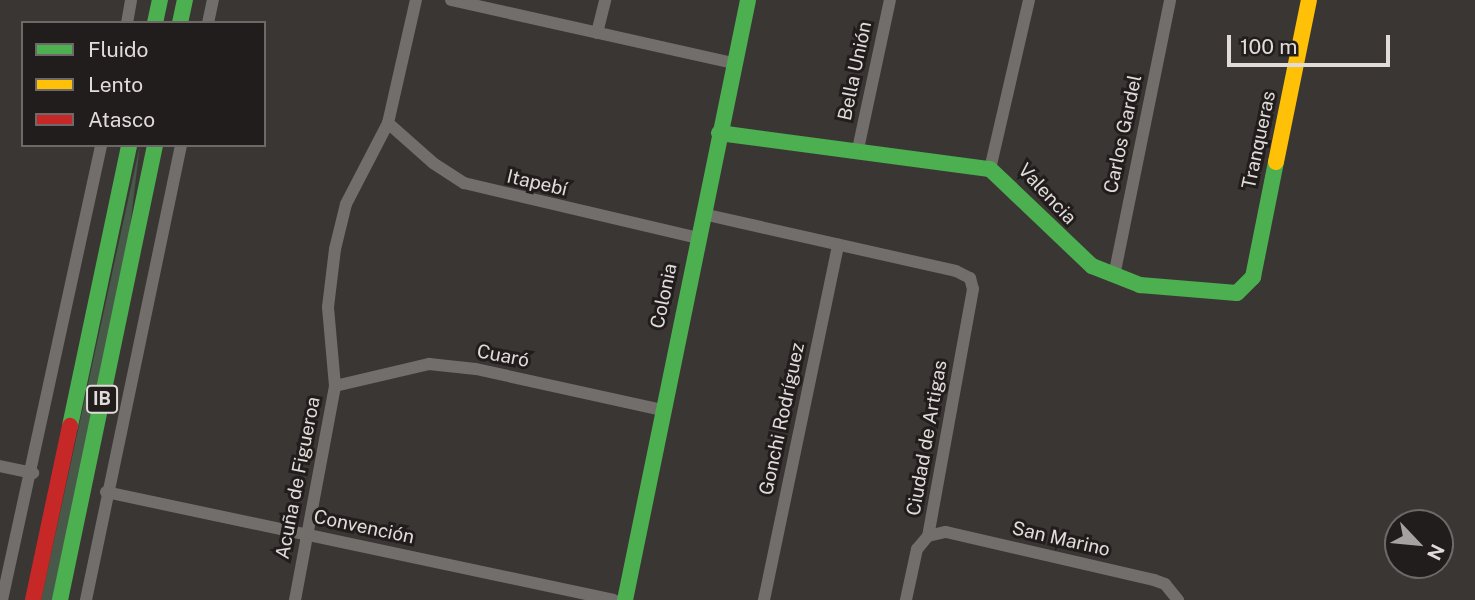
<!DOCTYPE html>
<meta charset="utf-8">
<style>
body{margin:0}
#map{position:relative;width:1475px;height:600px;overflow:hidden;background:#393634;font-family:"Public Sans",sans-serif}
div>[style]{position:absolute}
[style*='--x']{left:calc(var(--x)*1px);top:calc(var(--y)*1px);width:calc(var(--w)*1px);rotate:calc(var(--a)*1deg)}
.green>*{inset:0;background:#495949}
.street>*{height:12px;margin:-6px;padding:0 6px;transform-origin:6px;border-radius:6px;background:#716e6c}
.fast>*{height:16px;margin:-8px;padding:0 8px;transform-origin:8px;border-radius:8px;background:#4caf50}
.slow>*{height:16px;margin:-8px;padding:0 8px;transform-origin:8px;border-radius:8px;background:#ffc107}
.jam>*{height:16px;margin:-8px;padding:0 8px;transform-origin:8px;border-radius:8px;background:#c62828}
span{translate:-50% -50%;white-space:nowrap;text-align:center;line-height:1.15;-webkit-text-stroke:6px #211d1c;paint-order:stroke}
.shield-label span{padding:2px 5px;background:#211d1c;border:2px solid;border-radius:5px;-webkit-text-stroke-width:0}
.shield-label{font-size:18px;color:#e1dcda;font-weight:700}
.street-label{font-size:19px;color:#e1dcda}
.legend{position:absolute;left:21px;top:21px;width:245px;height:126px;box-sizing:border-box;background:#211d1c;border:2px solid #6e6968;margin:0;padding:9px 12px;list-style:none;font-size:21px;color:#e1dcda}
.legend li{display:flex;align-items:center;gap:14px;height:35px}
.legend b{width:35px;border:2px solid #6e6968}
.north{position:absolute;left:1384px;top:509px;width:70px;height:70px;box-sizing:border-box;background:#211d1c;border:2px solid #6e6968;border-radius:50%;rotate:116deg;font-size:19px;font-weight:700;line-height:28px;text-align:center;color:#e1dcda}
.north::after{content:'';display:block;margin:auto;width:24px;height:32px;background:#a6a2a0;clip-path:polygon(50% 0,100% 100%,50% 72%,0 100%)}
.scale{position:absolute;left:1227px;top:35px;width:163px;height:32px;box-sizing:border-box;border:4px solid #e1dcda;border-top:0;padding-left:9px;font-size:21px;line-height:24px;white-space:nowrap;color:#e1dcda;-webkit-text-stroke:5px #211d1c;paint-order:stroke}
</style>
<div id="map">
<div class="green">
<i style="clip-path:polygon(140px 145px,128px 243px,53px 600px,41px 600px)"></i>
</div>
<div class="street">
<i style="--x:451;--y:0;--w:290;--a:12.6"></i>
<i style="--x:127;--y:23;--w:23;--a:-80"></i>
<i style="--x:208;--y:23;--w:24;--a:-78"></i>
<i style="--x:597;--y:33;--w:34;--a:-76"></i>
<i style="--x:388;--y:123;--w:60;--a:41.6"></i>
<i style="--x:433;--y:163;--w:37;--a:33"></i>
<i style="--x:464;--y:183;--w:240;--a:13.2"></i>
<i style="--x:858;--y:149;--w:152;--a:-77.9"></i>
<i style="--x:990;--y:169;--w:173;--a:-77"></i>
<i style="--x:703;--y:214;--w:259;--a:12.7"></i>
<i style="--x:956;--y:271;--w:16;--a:27"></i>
<i style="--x:970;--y:278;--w:11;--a:75"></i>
<i style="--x:973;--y:289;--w:251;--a:100.3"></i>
<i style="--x:928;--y:536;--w:17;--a:130"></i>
<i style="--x:917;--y:549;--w:52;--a:102.2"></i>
<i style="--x:1114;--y:276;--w:282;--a:-78.5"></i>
<i style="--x:335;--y:386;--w:97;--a:-13.2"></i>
<i style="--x:429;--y:364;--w:47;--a:6.1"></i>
<i style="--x:476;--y:369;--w:190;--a:12.4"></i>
<i style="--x:0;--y:466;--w:34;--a:12"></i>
<i style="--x:106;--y:492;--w:519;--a:12"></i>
<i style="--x:928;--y:536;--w:18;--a:-13"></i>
<i style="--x:946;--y:532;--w:213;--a:13"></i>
<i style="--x:1154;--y:580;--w:12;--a:20"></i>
<i style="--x:1165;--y:584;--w:21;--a:51"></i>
<i style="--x:2;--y:600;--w:466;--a:-77.7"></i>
<i style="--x:86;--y:600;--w:465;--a:-78.2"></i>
<i style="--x:295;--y:600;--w:218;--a:-79.4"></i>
<i style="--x:335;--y:386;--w:79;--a:-95.1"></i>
<i style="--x:328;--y:307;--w:58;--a:-83.1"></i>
<i style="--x:335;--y:249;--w:46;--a:-76.3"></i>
<i style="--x:346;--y:204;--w:91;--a:-62.6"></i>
<i style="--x:388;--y:123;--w:126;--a:-77.2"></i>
<i style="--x:764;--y:600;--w:363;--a:-78.2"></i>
</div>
<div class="fast">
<i style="--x:155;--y:23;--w:24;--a:-78"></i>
<i style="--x:180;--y:23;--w:24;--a:-78"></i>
<i style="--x:719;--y:133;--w:273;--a:7.6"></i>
<i style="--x:990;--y:169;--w:141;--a:43.6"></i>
<i style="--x:1092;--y:266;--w:52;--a:21.6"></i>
<i style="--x:1140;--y:285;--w:97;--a:4.7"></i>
<i style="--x:1237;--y:293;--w:23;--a:-45"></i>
<i style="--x:1253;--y:277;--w:117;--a:-78.7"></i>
<i style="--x:70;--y:426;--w:287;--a:-78.1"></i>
<i style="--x:60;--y:600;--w:465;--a:-78.2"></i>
<i style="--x:625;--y:600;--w:612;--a:-78.41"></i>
</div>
<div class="slow">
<i style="--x:1276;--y:162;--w:165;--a:-78.5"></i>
</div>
<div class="jam">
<i style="--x:33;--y:600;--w:178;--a:-78"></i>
</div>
<div class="shield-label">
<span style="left:102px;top:399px">IB</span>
</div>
<div class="street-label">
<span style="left:855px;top:71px;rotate:-78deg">Bella Unión</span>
<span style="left:1123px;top:134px;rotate:-78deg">Carlos Gardel</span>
<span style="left:1259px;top:140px;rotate:-78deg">Tranqueras</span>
<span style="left:537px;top:183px;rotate:13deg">Itapebí</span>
<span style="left:1047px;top:194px;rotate:47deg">Valencia</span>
<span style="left:664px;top:296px;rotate:-78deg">Colonia</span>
<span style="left:503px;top:356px;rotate:11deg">Cuaró</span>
<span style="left:782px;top:419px;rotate:-78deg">Gonchi Rodríguez</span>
<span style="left:927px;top:438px;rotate:-80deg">Ciudad de Artigas</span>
<span style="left:298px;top:478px;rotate:-79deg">Acuña de Figueroa</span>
<span style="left:364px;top:527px;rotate:12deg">Convención</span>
<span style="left:1061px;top:539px;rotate:13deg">San Marino</span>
</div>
<ul class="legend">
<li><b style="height:9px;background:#4caf50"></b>Fluido</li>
<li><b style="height:9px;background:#ffc107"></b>Lento</li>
<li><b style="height:9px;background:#c62828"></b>Atasco</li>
</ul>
<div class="north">N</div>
<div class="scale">100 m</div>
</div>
